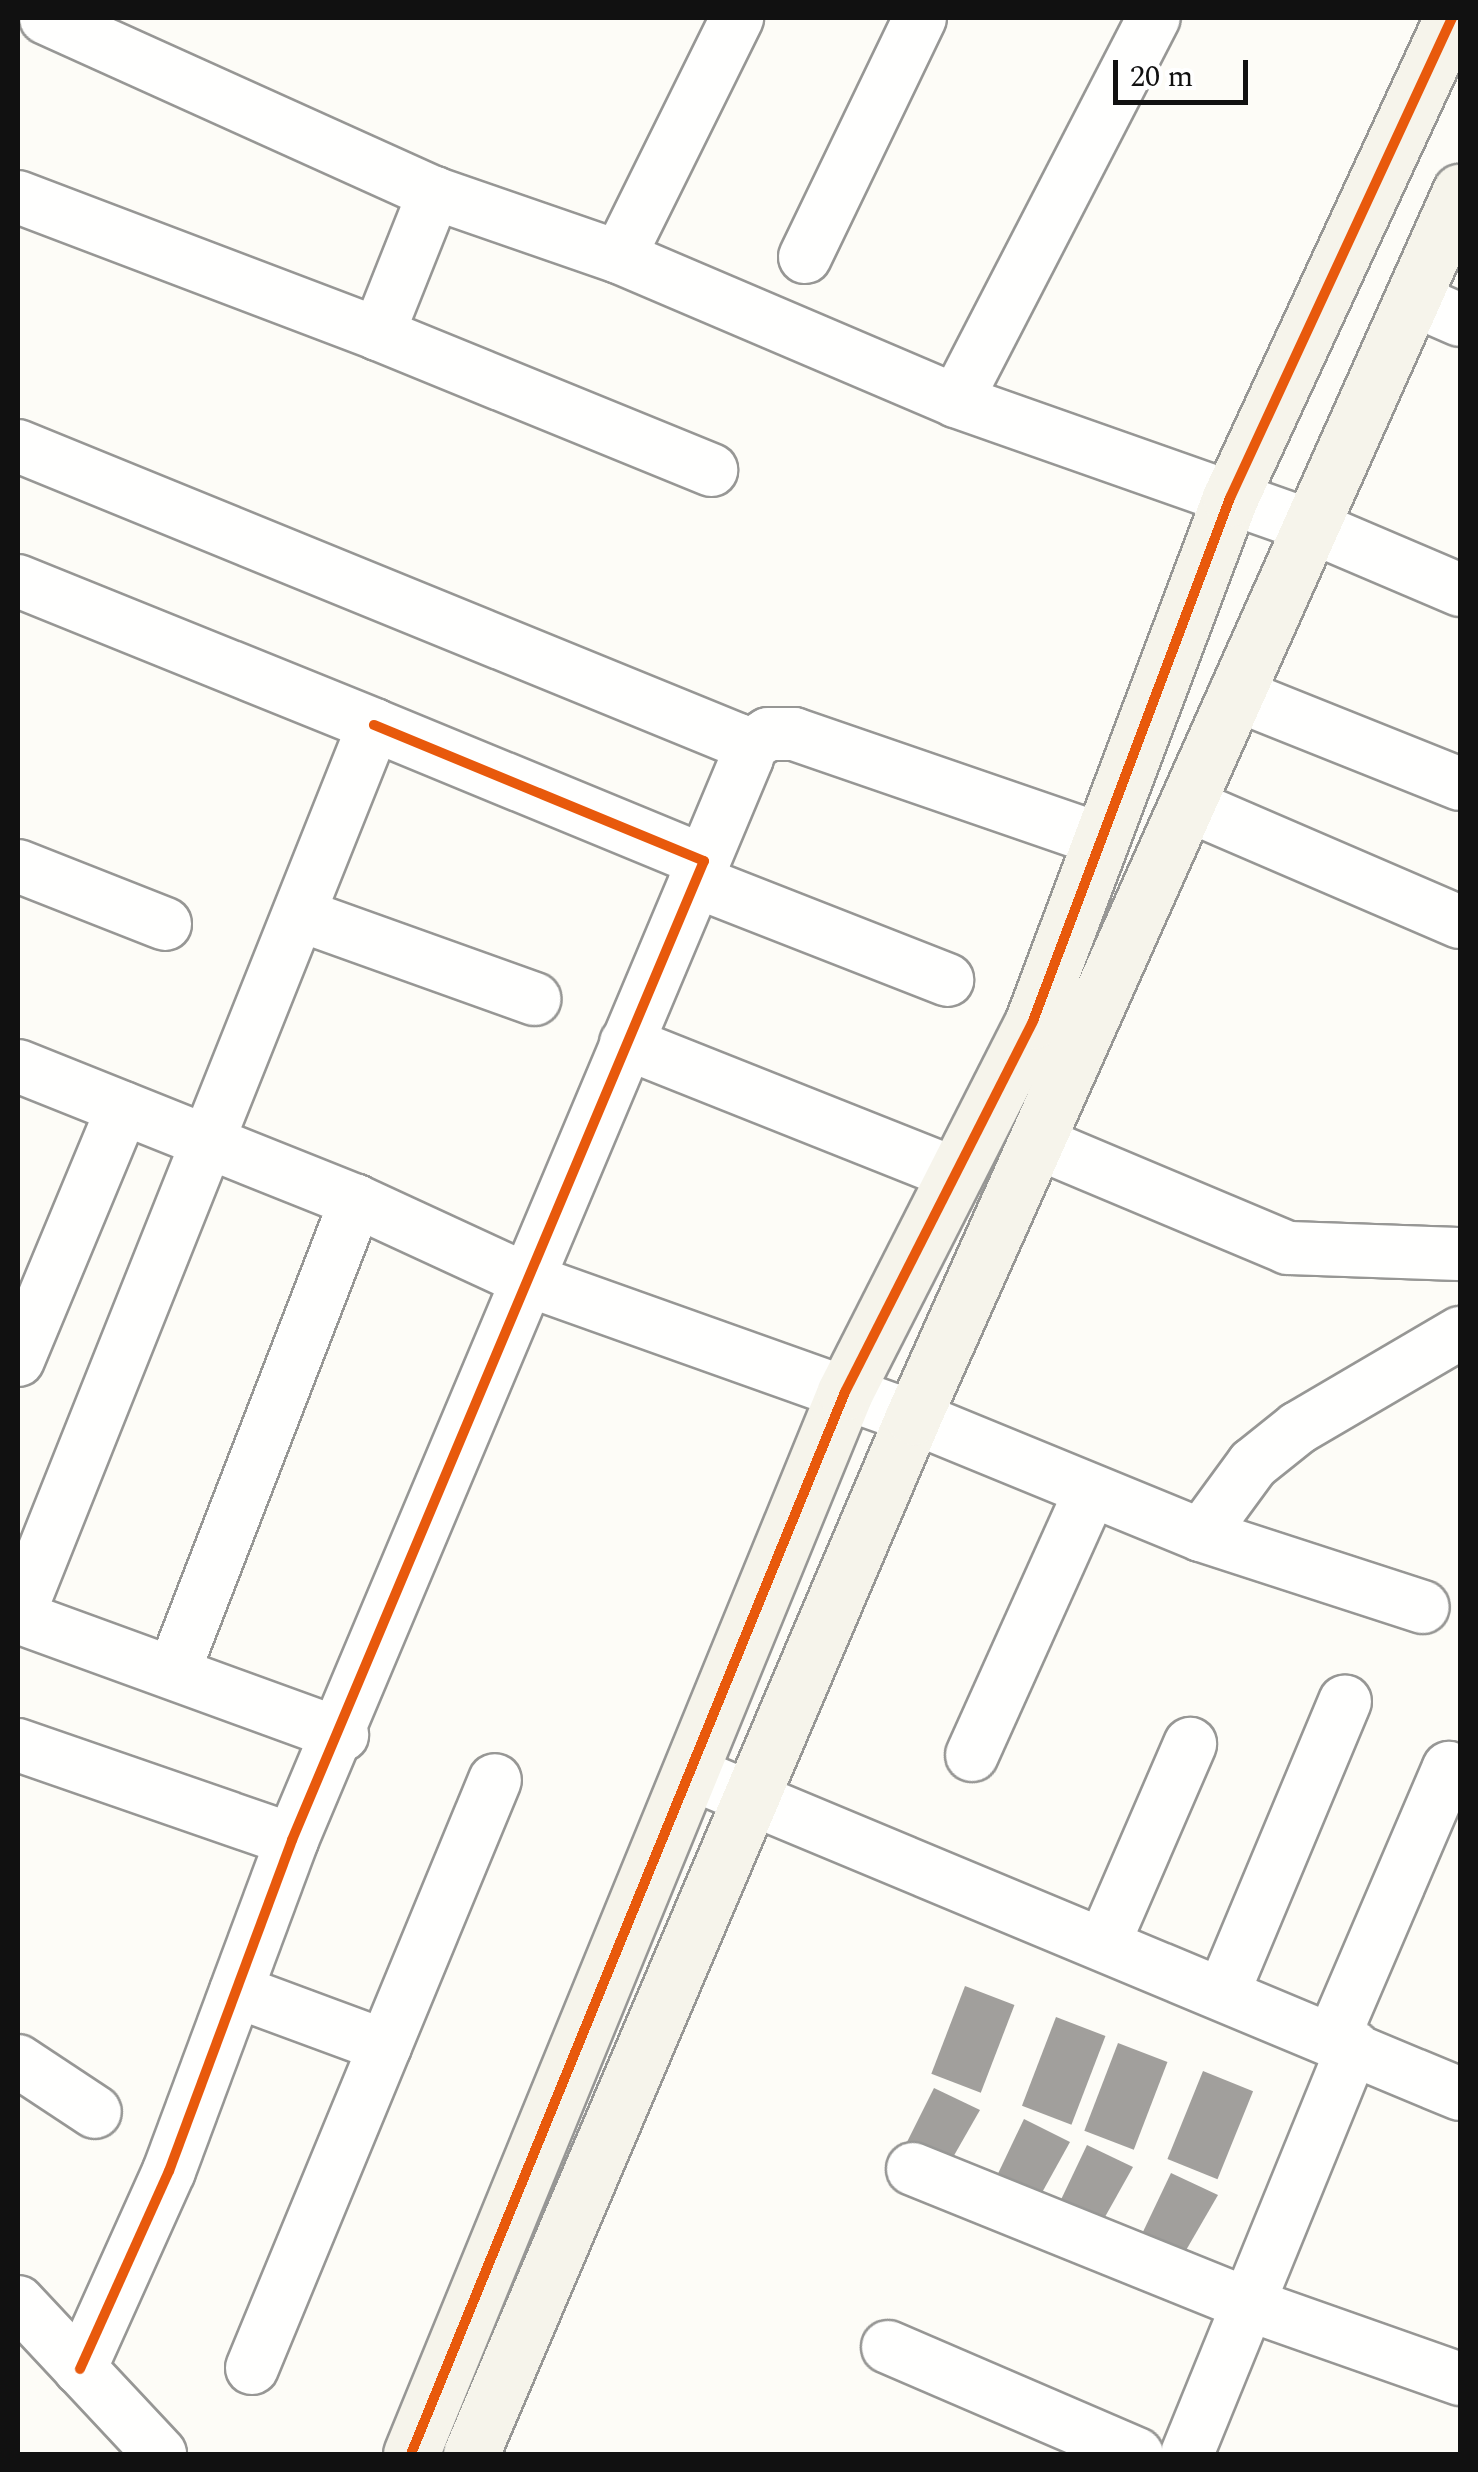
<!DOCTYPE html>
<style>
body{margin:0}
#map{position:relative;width:1478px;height:2472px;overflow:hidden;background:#fdfcf7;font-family:Spectral,serif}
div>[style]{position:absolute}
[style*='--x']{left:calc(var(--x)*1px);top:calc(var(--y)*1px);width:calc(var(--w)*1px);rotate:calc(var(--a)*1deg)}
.building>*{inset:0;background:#a19f9c;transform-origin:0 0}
.roads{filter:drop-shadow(2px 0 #979795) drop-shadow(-2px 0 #979795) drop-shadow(0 2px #979795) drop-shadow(0 -2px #979795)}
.street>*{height:52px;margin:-26px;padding:0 26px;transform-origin:26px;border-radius:26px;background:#fffffe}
.secondary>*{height:55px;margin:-27.5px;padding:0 27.5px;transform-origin:27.5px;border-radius:27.5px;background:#f6f4eb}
.cycleway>*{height:10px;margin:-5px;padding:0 5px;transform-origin:5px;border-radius:5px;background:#e8590c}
span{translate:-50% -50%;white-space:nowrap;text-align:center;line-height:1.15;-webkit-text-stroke:10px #fff;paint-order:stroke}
.frame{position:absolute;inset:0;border:20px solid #111;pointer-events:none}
.scale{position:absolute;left:1113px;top:60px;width:135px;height:45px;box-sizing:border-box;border:5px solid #111;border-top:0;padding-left:12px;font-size:30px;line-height:35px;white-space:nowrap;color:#111;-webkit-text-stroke:8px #fff;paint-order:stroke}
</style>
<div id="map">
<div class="building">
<i style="left:965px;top:1986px;width:53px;height:94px;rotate:21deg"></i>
<i style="left:1056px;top:2017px;width:53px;height:95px;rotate:21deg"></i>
<i style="left:1118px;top:2043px;width:53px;height:94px;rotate:21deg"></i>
<i style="left:1203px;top:2071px;width:54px;height:95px;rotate:22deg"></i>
<i style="clip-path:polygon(934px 2088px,980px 2110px,948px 2166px,903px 2150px)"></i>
<i style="clip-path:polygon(1024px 2119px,1070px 2142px,1039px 2198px,994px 2182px)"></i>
<i style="clip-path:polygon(1087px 2145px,1133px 2167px,1101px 2224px,1057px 2208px)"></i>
<i style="clip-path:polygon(1171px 2173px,1218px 2195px,1185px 2252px,1141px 2236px)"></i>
</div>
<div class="roads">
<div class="street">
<i style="--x:46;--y:18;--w:426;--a:24.3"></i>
<i style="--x:434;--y:193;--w:196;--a:19.1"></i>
<i style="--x:619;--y:257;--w:366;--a:23.1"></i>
<i style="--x:956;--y:401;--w:375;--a:19.4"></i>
<i style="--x:1310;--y:526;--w:163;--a:23.1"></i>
<i style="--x:18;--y:197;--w:385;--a:20.8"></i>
<i style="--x:378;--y:334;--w:152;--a:-68.3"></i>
<i style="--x:619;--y:257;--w:267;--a:-63.7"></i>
<i style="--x:805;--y:257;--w:265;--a:-64.3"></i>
<i style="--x:1412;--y:299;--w:52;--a:23.6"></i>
<i style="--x:378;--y:334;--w:360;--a:22.2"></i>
<i style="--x:956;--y:401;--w:431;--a:-62.7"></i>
<i style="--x:18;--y:446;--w:778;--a:22.21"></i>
<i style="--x:738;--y:740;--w:20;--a:63"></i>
<i style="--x:747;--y:758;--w:112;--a:112.7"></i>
<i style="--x:18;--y:581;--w:384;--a:22"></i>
<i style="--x:374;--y:725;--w:959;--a:111.78"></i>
<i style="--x:1235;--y:694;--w:242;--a:21.8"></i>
<i style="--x:746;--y:748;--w:26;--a:-32"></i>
<i style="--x:768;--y:734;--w:26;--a:0"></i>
<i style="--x:794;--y:734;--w:325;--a:19"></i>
<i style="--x:1188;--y:805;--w:296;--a:23.3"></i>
<i style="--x:18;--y:866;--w:158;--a:21.5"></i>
<i style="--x:695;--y:881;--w:271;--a:21.4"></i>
<i style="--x:300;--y:915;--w:249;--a:19.7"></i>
<i style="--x:626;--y:1043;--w:356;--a:21.7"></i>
<i style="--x:18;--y:1066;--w:364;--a:21.8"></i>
<i style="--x:356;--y:1201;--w:186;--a:24.8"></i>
<i style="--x:525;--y:1279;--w:412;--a:19.6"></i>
<i style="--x:913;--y:1417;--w:311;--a:22.3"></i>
<i style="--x:1201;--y:1535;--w:88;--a:-53.8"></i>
<i style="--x:1253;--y:1464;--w:58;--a:-38.7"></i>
<i style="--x:1298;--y:1428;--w:188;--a:-30.4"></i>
<i style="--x:1036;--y:1142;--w:273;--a:22.8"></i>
<i style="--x:1288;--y:1248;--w:172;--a:2"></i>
<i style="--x:18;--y:1360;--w:273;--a:-67.4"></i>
<i style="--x:1201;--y:1535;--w:233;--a:18"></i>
<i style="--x:18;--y:1617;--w:345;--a:20"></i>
<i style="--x:175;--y:1668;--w:501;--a:-68.81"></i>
<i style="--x:18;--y:1745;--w:290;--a:19.1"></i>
<i style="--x:972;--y:1755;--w:285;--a:-65.8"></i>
<i style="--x:695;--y:1775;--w:829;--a:22.64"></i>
<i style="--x:1104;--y:1943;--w:217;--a:-66.6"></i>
<i style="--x:236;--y:1991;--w:159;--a:20.3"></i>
<i style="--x:1223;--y:1993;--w:316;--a:-67.3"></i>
<i style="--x:1333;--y:2038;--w:294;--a:-66.8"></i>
<i style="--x:18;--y:2061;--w:92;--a:33.5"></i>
<i style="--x:913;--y:2169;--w:363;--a:22"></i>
<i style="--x:1250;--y:2305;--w:223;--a:19.4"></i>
<i style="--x:18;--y:2302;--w:208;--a:46.9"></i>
<i style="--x:888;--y:2347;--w:271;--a:23.3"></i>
<i style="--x:252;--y:2368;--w:636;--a:-67.55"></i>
<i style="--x:80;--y:2369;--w:217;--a:-65.8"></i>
<i style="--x:169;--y:2171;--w:353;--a:-69.6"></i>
<i style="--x:292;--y:1840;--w:1062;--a:-67.18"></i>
<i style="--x:704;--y:861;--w:357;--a:-157.6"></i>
<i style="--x:1187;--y:2454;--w:440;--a:-67.8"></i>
</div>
<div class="secondary">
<i style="--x:411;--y:2454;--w:1147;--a:-67.77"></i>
<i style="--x:845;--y:1392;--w:416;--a:-63.1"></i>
<i style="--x:1033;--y:1021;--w:559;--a:-69.36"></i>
<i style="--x:1230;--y:498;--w:529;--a:-65.18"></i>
<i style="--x:471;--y:2454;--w:1127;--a:-66.91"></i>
<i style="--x:913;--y:1417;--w:1342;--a:-65.94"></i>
</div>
</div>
<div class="cycleway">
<i style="--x:80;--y:2369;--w:217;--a:-65.8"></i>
<i style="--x:169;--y:2171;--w:353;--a:-69.6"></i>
<i style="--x:292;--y:1840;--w:1062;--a:-67.18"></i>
<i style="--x:704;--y:861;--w:357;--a:-157.6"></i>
<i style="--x:411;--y:2454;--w:1147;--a:-67.77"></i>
<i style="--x:845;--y:1392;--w:416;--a:-63.1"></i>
<i style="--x:1033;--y:1021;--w:559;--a:-69.36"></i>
<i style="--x:1230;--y:498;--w:529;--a:-65.18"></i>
</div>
<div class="frame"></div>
<div class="scale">20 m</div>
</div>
